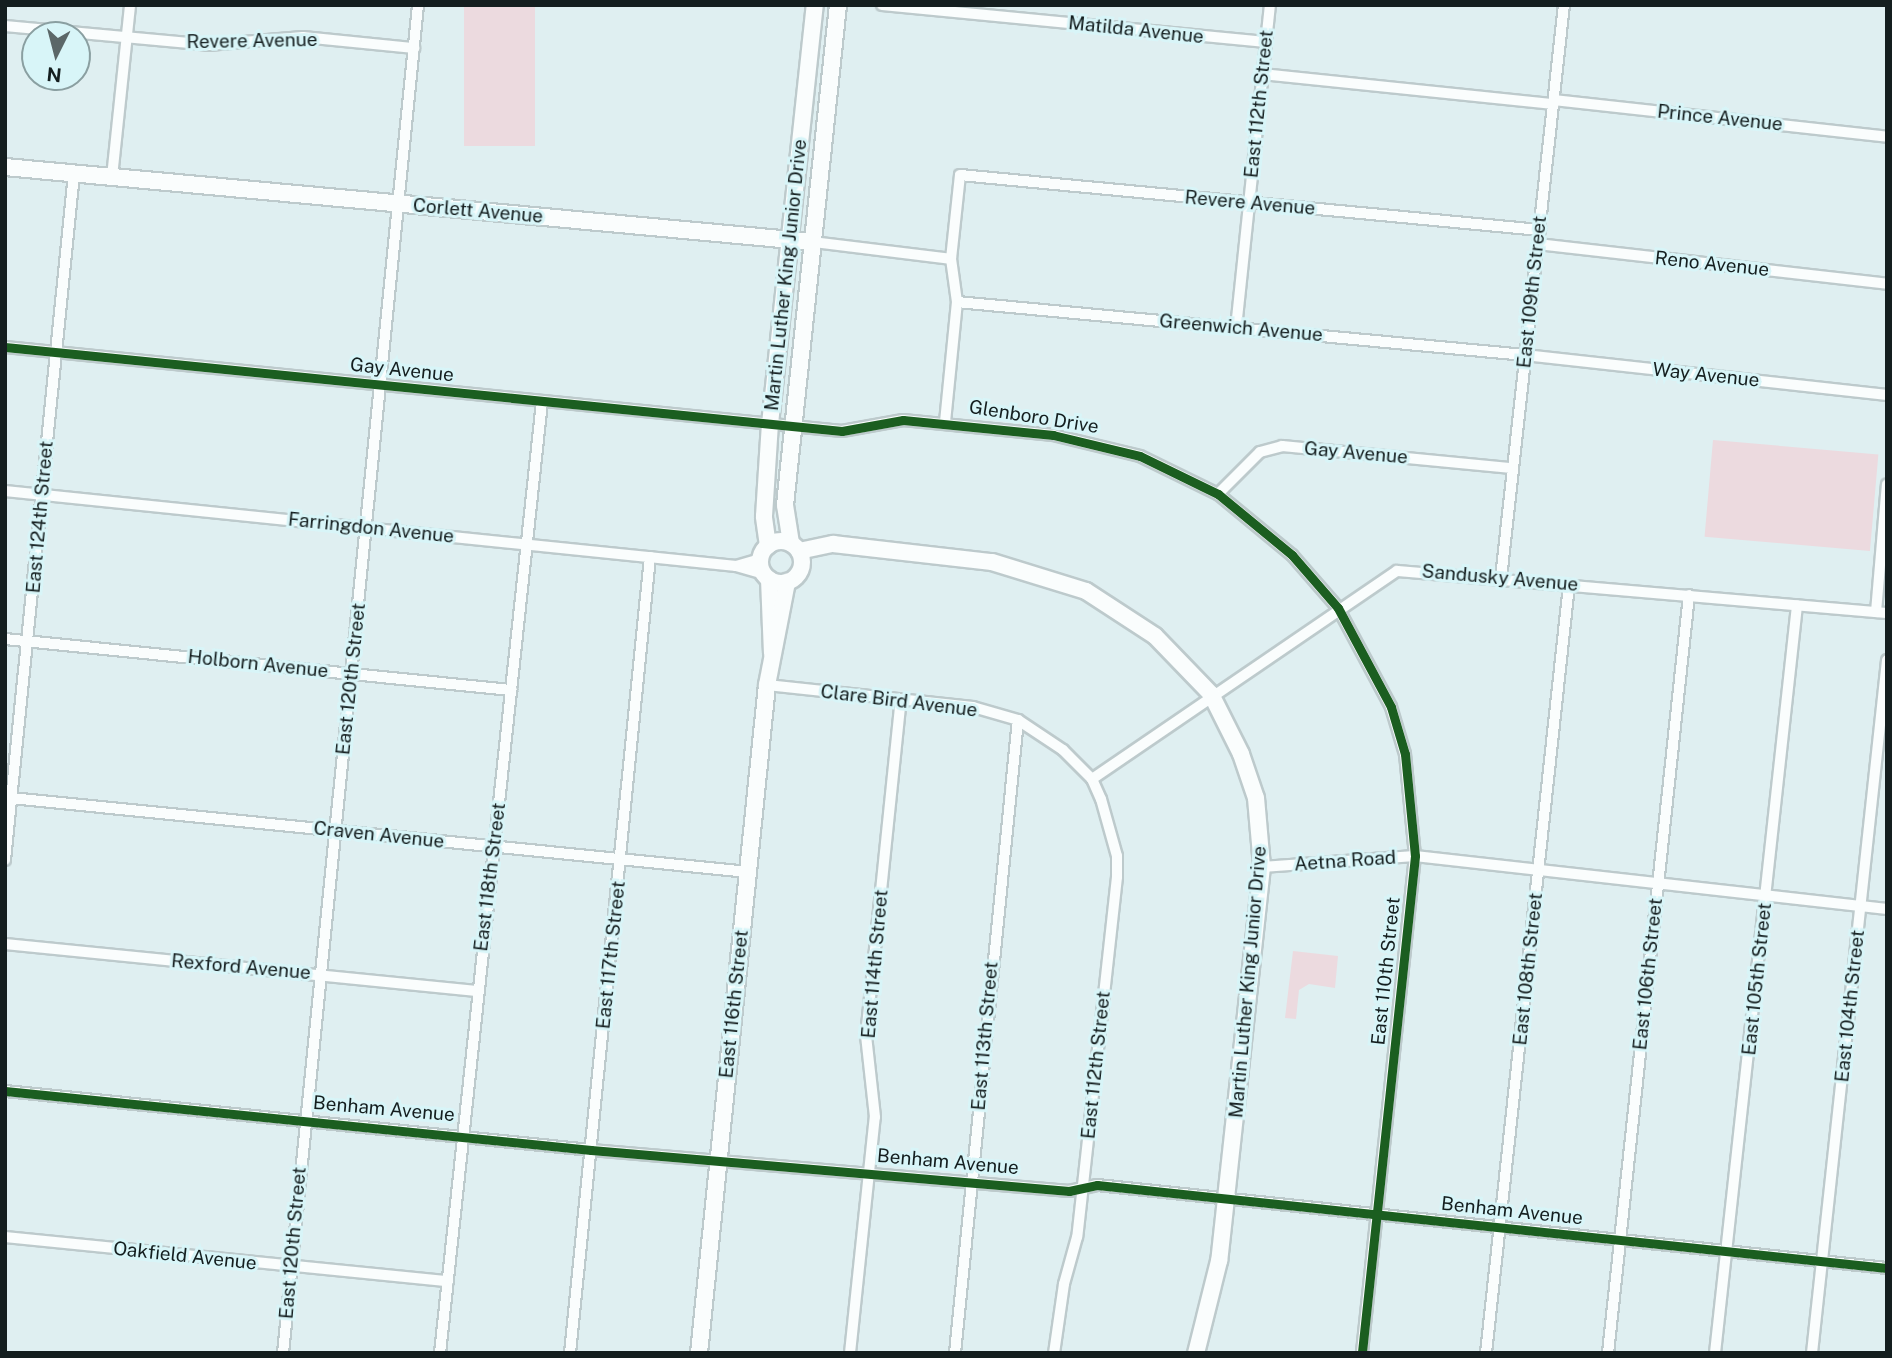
<!DOCTYPE html>
<style>
body{margin:0}
#map{position:relative;width:1892px;height:1358px;overflow:hidden;background:#dfeff1;font-family:"Public Sans",sans-serif}
div>[style]{position:absolute}
[style*='--x']{left:calc(var(--x)*1px);top:calc(var(--y)*1px);width:calc(var(--w)*1px);rotate:calc(var(--a)*1deg)}
.green>*{inset:0;background:#ecdadf;transform-origin:0 0}
.roads{filter:drop-shadow(2px 0 #bdcacc) drop-shadow(-2px 0 #bdcacc) drop-shadow(0 2px #bdcacc) drop-shadow(0 -2px #bdcacc)}
.street>*{height:10px;margin:-5px;padding:0 5px;transform-origin:5px;border-radius:5px;background:#fafdfd}
.secondary>*{height:16px;margin:-8px;padding:0 8px;transform-origin:8px;border-radius:8px;background:#fafdfd}
.secondary>.ring{margin:-8px;padding:0;box-sizing:content-box;background:none;border:16px solid #fafdfd;border-radius:50%}
.cycleway>*{height:9px;margin:-4.5px;padding:0 4.5px;transform-origin:4.5px;border-radius:4.5px;background:#1b5e20}
span{translate:-50% -50%;white-space:nowrap;text-align:center;line-height:1.15;-webkit-text-stroke:6px #d8f5f8;paint-order:stroke}
.street-label{font-size:19px;color:#141e1f}
.frame{position:absolute;inset:0;border:7px solid #141e1f;pointer-events:none}
.north{position:absolute;left:21px;top:21px;width:70px;height:70px;box-sizing:border-box;background:#d8f5f8;border:2px solid #8a9fa1;border-radius:50%;rotate:186deg;font-size:19px;font-weight:700;line-height:28px;text-align:center;color:#141e1f}
.north::after{content:'';display:block;margin:auto;width:24px;height:32px;background:#5b6768;clip-path:polygon(50% 0,100% 100%,50% 72%,0 100%)}
</style>
<div id="map">
<div class="green">
<i style="left:464px;top:5px;width:71px;height:141px"></i>
<i style="left:1713px;top:440px;width:166px;height:97px;rotate:5deg"></i>
<i style="clip-path:polygon(1293px 951px,1338px 956px,1335px 988px,1309px 984px,1299px 990px,1296px 1019px,1285px 1018px)"></i>
</div>
<div class="roads">
<div class="street">
<i style="--x:882;--y:5;--w:386;--a:5.5"></i>
<i style="--x:5;--y:26;--w:204;--a:5.3"></i>
<i style="--x:208;--y:45;--w:95;--a:-4.8"></i>
<i style="--x:303;--y:37;--w:112;--a:5.7"></i>
<i style="--x:1262;--y:74;--w:293;--a:5.9"></i>
<i style="--x:1554;--y:100;--w:335;--a:6.3"></i>
<i style="--x:112;--y:177;--w:173;--a:-84"></i>
<i style="--x:813;--y:242;--w:139;--a:7"></i>
<i style="--x:1538;--y:244;--w:351;--a:6.5"></i>
<i style="--x:957;--y:302;--w:570;--a:5.33"></i>
<i style="--x:1525;--y:355;--w:364;--a:6.3"></i>
<i style="--x:1236;--y:328;--w:325;--a:-84"></i>
<i style="--x:5;--y:347;--w:841;--a:5.73"></i>
<i style="--x:842;--y:431;--w:62;--a:-10.2"></i>
<i style="--x:903;--y:420;--w:151;--a:5.7"></i>
<i style="--x:1053;--y:435;--w:89;--a:13.6"></i>
<i style="--x:1140;--y:456;--w:87;--a:26"></i>
<i style="--x:1218;--y:494;--w:96;--a:39.5"></i>
<i style="--x:1292;--y:555;--w:70;--a:49"></i>
<i style="--x:1338;--y:608;--w:112;--a:61.8"></i>
<i style="--x:1391;--y:707;--w:49;--a:73.4"></i>
<i style="--x:1405;--y:754;--w:102;--a:84.4"></i>
<i style="--x:1415;--y:856;--w:500;--a:96.1"></i>
<i style="--x:945;--y:422;--w:121;--a:-84.3"></i>
<i style="--x:957;--y:302;--w:43;--a:-97.9"></i>
<i style="--x:951;--y:259;--w:84;--a:-83.9"></i>
<i style="--x:960;--y:175;--w:583;--a:5.42"></i>
<i style="--x:5;--y:491;--w:735;--a:5.86"></i>
<i style="--x:736;--y:566;--w:29;--a:16"></i>
<i style="--x:1218;--y:494;--w:59;--a:-45"></i>
<i style="--x:1260;--y:452;--w:23;--a:-15"></i>
<i style="--x:1282;--y:446;--w:231;--a:5.5"></i>
<i style="--x:736;--y:566;--w:25;--a:-16"></i>
<i style="--x:1501;--y:578;--w:576;--a:-83.73"></i>
<i style="--x:1876;--y:612;--w:128;--a:-85.1"></i>
<i style="--x:5;--y:639;--w:509;--a:5.76"></i>
<i style="--x:767;--y:685;--w:207;--a:6.1"></i>
<i style="--x:973;--y:707;--w:47;--a:16.1"></i>
<i style="--x:1018;--y:720;--w:54;--a:33.7"></i>
<i style="--x:1063;--y:750;--w:41;--a:45"></i>
<i style="--x:1092;--y:779;--w:22;--a:66"></i>
<i style="--x:1101;--y:799;--w:59;--a:74.3"></i>
<i style="--x:1117;--y:856;--w:21;--a:90"></i>
<i style="--x:1117;--y:877;--w:362;--a:96.3"></i>
<i style="--x:1077;--y:1237;--w:49;--a:105.5"></i>
<i style="--x:1064;--y:1284;--w:70;--a:98.2"></i>
<i style="--x:1092;--y:779;--w:369;--a:-34.3"></i>
<i style="--x:1397;--y:571;--w:492;--a:4.9"></i>
<i style="--x:11;--y:798;--w:741;--a:5.73"></i>
<i style="--x:5;--y:860;--w:689;--a:-84.26"></i>
<i style="--x:1262;--y:867;--w:153;--a:-4.1"></i>
<i style="--x:1415;--y:856;--w:475;--a:6.4"></i>
<i style="--x:5;--y:944;--w:474;--a:5.7"></i>
<i style="--x:5;--y:1091;--w:589;--a:5.75"></i>
<i style="--x:591;--y:1150;--w:480;--a:4.9"></i>
<i style="--x:1069;--y:1191;--w:29;--a:-12"></i>
<i style="--x:1097;--y:1185;--w:794;--a:6"></i>
<i style="--x:5;--y:1237;--w:445;--a:5.7"></i>
<i style="--x:283;--y:1353;--w:1355;--a:-84.28"></i>
<i style="--x:440;--y:1353;--w:956;--a:-83.88"></i>
<i style="--x:570;--y:1353;--w:800;--a:-84.26"></i>
<i style="--x:850;--y:1353;--w:237;--a:-84"></i>
<i style="--x:875;--y:1117;--w:81;--a:-96.3"></i>
<i style="--x:866;--y:1036;--w:338;--a:-84.1"></i>
<i style="--x:955;--y:1353;--w:636;--a:-84.32"></i>
<i style="--x:1486;--y:1353;--w:772;--a:-83.83"></i>
<i style="--x:1608;--y:1353;--w:762;--a:-83.9"></i>
<i style="--x:1715;--y:1353;--w:752;--a:-83.74"></i>
<i style="--x:1812;--y:1353;--w:697;--a:-83.82"></i>
</div>
<div class="secondary">
<i style="--x:5;--y:167;--w:811;--a:5.3"></i>
<i class="ring" style="left:760px;top:541px;width:26px;height:26px"></i>
<i style="--x:791;--y:543;--w:38;--a:-99"></i>
<i style="--x:785;--y:505;--w:503;--a:-83.95"></i>
<i style="--x:768;--y:546;--w:30;--a:-98"></i>
<i style="--x:764;--y:516;--w:92;--a:-86.3"></i>
<i style="--x:770;--y:424;--w:421;--a:-83.9"></i>
<i style="--x:799;--y:551;--w:35;--a:-12"></i>
<i style="--x:833;--y:544;--w:160;--a:6.5"></i>
<i style="--x:992;--y:562;--w:98;--a:17.1"></i>
<i style="--x:1086;--y:591;--w:82;--a:33.1"></i>
<i style="--x:1155;--y:636;--w:81;--a:46"></i>
<i style="--x:1211;--y:694;--w:67;--a:63.4"></i>
<i style="--x:1241;--y:754;--w:46;--a:71.2"></i>
<i style="--x:1256;--y:798;--w:69;--a:85"></i>
<i style="--x:1262;--y:867;--w:396;--a:96.2"></i>
<i style="--x:1219;--y:1261;--w:95;--a:104"></i>
<i style="--x:769;--y:579;--w:74;--a:87.7"></i>
<i style="--x:699;--y:1353;--w:671;--a:-84.19"></i>
<i style="--x:767;--y:685;--w:105;--a:-79"></i>
</div>
</div>
<div class="cycleway">
<i style="--x:5;--y:347;--w:841;--a:5.73"></i>
<i style="--x:842;--y:431;--w:62;--a:-10.2"></i>
<i style="--x:903;--y:420;--w:151;--a:5.7"></i>
<i style="--x:1053;--y:435;--w:89;--a:13.6"></i>
<i style="--x:1140;--y:456;--w:87;--a:26"></i>
<i style="--x:1218;--y:494;--w:96;--a:39.5"></i>
<i style="--x:1292;--y:555;--w:70;--a:49"></i>
<i style="--x:1338;--y:608;--w:112;--a:61.8"></i>
<i style="--x:1391;--y:707;--w:49;--a:73.4"></i>
<i style="--x:1405;--y:754;--w:102;--a:84.4"></i>
<i style="--x:1415;--y:856;--w:500;--a:96.1"></i>
<i style="--x:5;--y:1091;--w:589;--a:5.75"></i>
<i style="--x:591;--y:1150;--w:480;--a:4.9"></i>
<i style="--x:1069;--y:1191;--w:29;--a:-12"></i>
<i style="--x:1097;--y:1185;--w:794;--a:6"></i>
</div>
<div class="street-label">
<span style="left:1136px;top:30px;rotate:6deg">Matilda Avenue</span>
<span style="left:252px;top:41px;rotate:-1deg">Revere Avenue</span>
<span style="left:1259px;top:104px;rotate:-84deg">East 112th Street</span>
<span style="left:1720px;top:118px;rotate:6deg">Prince Avenue</span>
<span style="left:1250px;top:203px;rotate:5deg">Revere Avenue</span>
<span style="left:478px;top:211px;rotate:5deg">Corlett Avenue</span>
<span style="left:1712px;top:264px;rotate:6deg">Reno Avenue</span>
<span style="left:786px;top:275px;rotate:-84deg">Martin Luther King Junior Drive</span>
<span style="left:1532px;top:292px;rotate:-84deg">East 109th Street</span>
<span style="left:1241px;top:328px;rotate:5deg">Greenwich Avenue</span>
<span style="left:402px;top:370px;rotate:6deg">Gay Avenue</span>
<span style="left:1706px;top:375px;rotate:6deg">Way Avenue</span>
<span style="left:1034px;top:417px;rotate:9deg">Glenboro Drive</span>
<span style="left:1356px;top:453px;rotate:5deg">Gay Avenue</span>
<span style="left:40px;top:517px;rotate:-85deg">East 124th Street</span>
<span style="left:371px;top:528px;rotate:6deg">Farringdon Avenue</span>
<span style="left:1500px;top:578px;rotate:5deg">Sandusky Avenue</span>
<span style="left:258px;top:664px;rotate:6deg">Holborn Avenue</span>
<span style="left:351px;top:679px;rotate:-84deg">East 120th Street</span>
<span style="left:899px;top:701px;rotate:7deg">Clare Bird Avenue</span>
<span style="left:379px;top:835px;rotate:6deg">Craven Avenue</span>
<span style="left:1345px;top:861px;rotate:-4deg">Aetna Road</span>
<span style="left:490px;top:877px;rotate:-83deg">East 118th Street</span>
<span style="left:611px;top:955px;rotate:-84deg">East 117th Street</span>
<span style="left:875px;top:964px;rotate:-85deg">East 114th Street</span>
<span style="left:241px;top:967px;rotate:5deg">Rexford Avenue</span>
<span style="left:1528px;top:969px;rotate:-84deg">East 108th Street</span>
<span style="left:1386px;top:971px;rotate:-84deg">East 110th Street</span>
<span style="left:1648px;top:974px;rotate:-84deg">East 106th Street</span>
<span style="left:1757px;top:979px;rotate:-84deg">East 105th Street</span>
<span style="left:1248px;top:982px;rotate:-85deg">Martin Luther King Junior Drive</span>
<span style="left:734px;top:1004px;rotate:-84deg">East 116th Street</span>
<span style="left:1850px;top:1006px;rotate:-84deg">East 104th Street</span>
<span style="left:985px;top:1036px;rotate:-85deg">East 113th Street</span>
<span style="left:1096px;top:1065px;rotate:-84deg">East 112th Street</span>
<span style="left:384px;top:1109px;rotate:5deg">Benham Avenue</span>
<span style="left:948px;top:1162px;rotate:5deg">Benham Avenue</span>
<span style="left:1512px;top:1211px;rotate:6deg">Benham Avenue</span>
<span style="left:293px;top:1243px;rotate:-85deg">East 120th Street</span>
<span style="left:185px;top:1256px;rotate:6deg">Oakfield Avenue</span>
</div>
<div class="frame"></div>
<div class="north">N</div>
</div>
